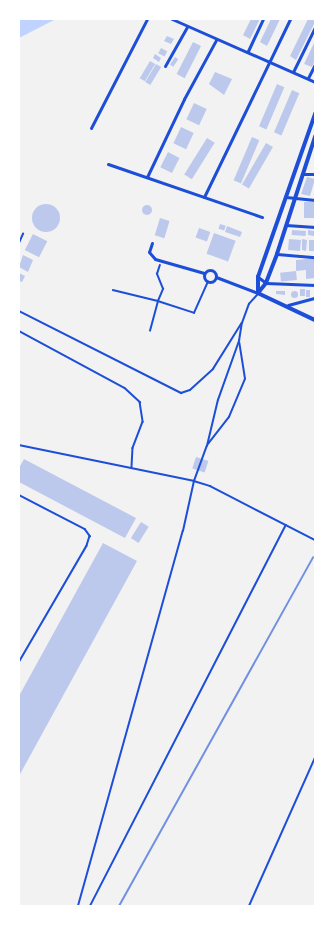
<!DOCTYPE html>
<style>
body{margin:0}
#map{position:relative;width:334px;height:925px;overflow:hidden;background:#f2f2f2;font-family:Cabin,sans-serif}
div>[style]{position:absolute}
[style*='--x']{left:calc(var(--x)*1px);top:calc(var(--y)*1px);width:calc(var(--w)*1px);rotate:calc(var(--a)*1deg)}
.water>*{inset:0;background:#bfd3fe}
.building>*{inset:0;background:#bdc9ec;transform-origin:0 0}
.round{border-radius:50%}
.path>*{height:1.5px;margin:-0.75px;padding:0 0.75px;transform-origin:0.75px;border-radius:0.75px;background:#1d4ed8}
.service>*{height:1.5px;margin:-0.75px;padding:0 0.75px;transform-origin:0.75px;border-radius:0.75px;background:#1d4ed8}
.minor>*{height:3px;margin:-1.5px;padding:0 1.5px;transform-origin:1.5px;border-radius:1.5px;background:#1d4ed8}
.minor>.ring{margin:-1.5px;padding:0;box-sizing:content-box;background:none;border:3px solid #1d4ed8;border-radius:50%}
.tertiary>*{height:3.5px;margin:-1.75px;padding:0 1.75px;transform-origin:1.75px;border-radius:1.75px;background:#1d4ed8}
.rail>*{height:2px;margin:-1px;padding:0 1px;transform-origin:1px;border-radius:1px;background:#7290e2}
span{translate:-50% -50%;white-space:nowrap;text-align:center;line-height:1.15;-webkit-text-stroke:3px #fff;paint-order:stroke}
.frame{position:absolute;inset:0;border:20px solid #fff;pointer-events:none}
</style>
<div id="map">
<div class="water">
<i style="clip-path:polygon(19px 19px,56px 19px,19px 38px)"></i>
</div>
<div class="building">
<i style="clip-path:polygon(251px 19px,260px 19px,250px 39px,243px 35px)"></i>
<i style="clip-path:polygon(271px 19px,280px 19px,267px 46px,260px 42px)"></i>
<i style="clip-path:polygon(308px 19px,315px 19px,315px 22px,296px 60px,290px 56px)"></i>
<i style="clip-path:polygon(167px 36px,174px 39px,171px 44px,164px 41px)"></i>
<i style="clip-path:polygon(315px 41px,315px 60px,312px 67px,304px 64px)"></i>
<i style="left:193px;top:42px;width:9px;height:36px;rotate:27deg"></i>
<i style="left:161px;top:48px;width:7px;height:6px;rotate:27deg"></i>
<i style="clip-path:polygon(155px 54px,161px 58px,159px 62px,153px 58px)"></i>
<i style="left:175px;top:57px;width:4px;height:9px;rotate:34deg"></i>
<i style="left:150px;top:61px;width:6px;height:20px;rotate:31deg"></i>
<i style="left:156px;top:64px;width:6px;height:21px;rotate:31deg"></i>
<i style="clip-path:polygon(215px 72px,232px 79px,224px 95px,209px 84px)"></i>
<i style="left:277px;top:84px;width:8px;height:46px;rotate:23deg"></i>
<i style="left:292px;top:90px;width:8px;height:46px;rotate:23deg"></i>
<i style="left:194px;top:103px;width:14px;height:18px;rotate:25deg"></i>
<i style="left:181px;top:127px;width:14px;height:18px;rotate:25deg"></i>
<i style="left:252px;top:137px;width:8px;height:47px;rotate:23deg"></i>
<i style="left:207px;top:138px;width:9px;height:43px;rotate:32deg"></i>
<i style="left:266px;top:143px;width:8px;height:48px;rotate:30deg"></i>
<i style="left:168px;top:152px;width:13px;height:17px;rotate:27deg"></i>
<i style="clip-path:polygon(307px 177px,315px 179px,310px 196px,301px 194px)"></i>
<i style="left:304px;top:202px;width:11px;height:16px"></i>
<i class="round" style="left:32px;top:204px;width:28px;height:28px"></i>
<i class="round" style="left:142px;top:205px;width:10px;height:10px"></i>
<i style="left:160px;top:218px;width:10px;height:18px;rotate:17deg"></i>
<i style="left:220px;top:224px;width:6px;height:5px;rotate:18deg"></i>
<i style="clip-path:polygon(227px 226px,242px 232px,240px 237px,225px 232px)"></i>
<i style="left:199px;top:228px;width:12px;height:10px;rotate:20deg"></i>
<i style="left:292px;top:230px;width:14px;height:5px;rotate:4deg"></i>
<i style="clip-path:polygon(308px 230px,314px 231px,314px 236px,308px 235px)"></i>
<i style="left:214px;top:233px;width:23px;height:22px;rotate:20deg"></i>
<i style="left:33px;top:234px;width:16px;height:18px;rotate:27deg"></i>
<i style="left:289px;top:239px;width:12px;height:11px;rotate:5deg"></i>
<i style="clip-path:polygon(302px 239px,307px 240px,306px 251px,302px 250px)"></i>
<i style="left:309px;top:240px;width:5px;height:11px"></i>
<i style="clip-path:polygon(23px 255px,33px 260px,28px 272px,19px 267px)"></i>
<i style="clip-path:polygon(315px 258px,315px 278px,306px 279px,306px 270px,296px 271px,296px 260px)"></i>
<i style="left:296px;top:271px;width:9px;height:16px;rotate:84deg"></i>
<i style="clip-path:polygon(19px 273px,25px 276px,22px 282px,19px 281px)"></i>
<i style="left:300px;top:289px;width:5px;height:7px"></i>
<i style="left:306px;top:290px;width:4px;height:7px"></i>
<i class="round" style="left:290.5px;top:290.5px;width:7px;height:7px"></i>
<i style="clip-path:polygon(276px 291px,285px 291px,285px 295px,276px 294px)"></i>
<i style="left:196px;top:457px;width:13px;height:12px;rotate:18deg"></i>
<i style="clip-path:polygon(24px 459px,136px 518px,125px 538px,19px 482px,19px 468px)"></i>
<i style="left:141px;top:522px;width:9px;height:19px;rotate:32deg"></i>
<i style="clip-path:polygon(103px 543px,137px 561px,19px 776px,19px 696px)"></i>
</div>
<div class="path">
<i style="--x:113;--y:290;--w:46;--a:13.7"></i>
<i style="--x:158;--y:301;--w:13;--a:-67"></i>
<i style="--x:163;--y:289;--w:16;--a:-112"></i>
<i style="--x:157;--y:274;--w:9;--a:-72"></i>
<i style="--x:150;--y:331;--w:31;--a:-75"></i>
<i style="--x:158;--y:301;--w:38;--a:18"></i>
<i style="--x:194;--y:313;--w:34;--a:-66"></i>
</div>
<div class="service">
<i style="--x:19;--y:243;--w:10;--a:-66"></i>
<i style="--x:19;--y:311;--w:182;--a:26.8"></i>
<i style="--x:181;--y:393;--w:9;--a:-18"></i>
<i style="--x:190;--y:390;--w:31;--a:-42"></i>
<i style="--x:213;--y:369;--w:53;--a:-58.1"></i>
<i style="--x:19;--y:331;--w:120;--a:28.3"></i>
<i style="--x:125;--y:388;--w:21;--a:43"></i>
<i style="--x:140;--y:402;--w:20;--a:81"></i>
<i style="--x:143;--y:422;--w:28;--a:111"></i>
<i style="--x:133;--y:448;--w:19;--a:93"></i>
<i style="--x:208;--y:444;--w:34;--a:-52"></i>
<i style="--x:229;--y:417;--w:41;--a:-67.2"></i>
<i style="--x:245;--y:379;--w:36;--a:-99"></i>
<i style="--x:19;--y:445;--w:179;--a:11.6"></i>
<i style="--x:194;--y:481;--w:17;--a:17"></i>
<i style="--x:210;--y:486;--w:118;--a:27.2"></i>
<i style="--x:19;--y:495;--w:74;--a:27.3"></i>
<i style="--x:85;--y:529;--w:9;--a:54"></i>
<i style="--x:90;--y:536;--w:10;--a:107"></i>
<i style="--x:87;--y:546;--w:135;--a:120.2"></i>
<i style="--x:78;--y:906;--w:389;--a:-74.4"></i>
<i style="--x:183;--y:531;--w:51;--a:-77.6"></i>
<i style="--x:194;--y:481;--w:37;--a:-70"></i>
<i style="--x:207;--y:446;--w:47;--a:-76.6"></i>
<i style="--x:218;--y:400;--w:63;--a:-70.4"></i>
<i style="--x:239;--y:341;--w:18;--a:-81"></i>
<i style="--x:242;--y:323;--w:20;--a:-70"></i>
<i style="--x:249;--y:304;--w:13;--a:-48"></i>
<i style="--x:90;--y:906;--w:428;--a:-62.8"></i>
<i style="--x:249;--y:906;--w:162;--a:-66"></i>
</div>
<div class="minor">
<i style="--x:172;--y:19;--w:156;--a:23.8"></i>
<i style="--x:248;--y:51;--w:35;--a:-65"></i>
<i style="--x:165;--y:66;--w:45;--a:-60.6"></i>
<i style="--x:293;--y:72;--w:50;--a:-63.9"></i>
<i style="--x:308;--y:78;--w:16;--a:-63"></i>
<i style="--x:91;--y:128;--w:123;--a:-62.8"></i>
<i style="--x:108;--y:164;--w:163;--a:19"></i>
<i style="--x:302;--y:174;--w:13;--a:0"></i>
<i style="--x:147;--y:177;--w:86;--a:-64.6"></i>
<i style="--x:184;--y:99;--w:67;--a:-61.5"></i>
<i style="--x:204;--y:197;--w:198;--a:-64.2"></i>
<i style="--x:286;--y:197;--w:29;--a:6"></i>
<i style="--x:286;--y:225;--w:29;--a:4"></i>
<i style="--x:152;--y:243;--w:9;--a:108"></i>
<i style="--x:149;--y:252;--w:9;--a:49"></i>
<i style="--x:155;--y:259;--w:51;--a:15.9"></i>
<i style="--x:277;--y:254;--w:38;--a:5"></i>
<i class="ring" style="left:204px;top:270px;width:9px;height:9px"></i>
<i style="--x:216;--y:277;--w:45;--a:20.9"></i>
<i style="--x:258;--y:277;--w:10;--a:37"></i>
<i style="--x:266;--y:283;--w:49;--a:2.3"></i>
<i style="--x:288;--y:305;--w:28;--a:-15"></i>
</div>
<div class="tertiary">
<i style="--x:258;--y:293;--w:16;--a:-90"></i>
<i style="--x:258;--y:277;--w:173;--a:-70.7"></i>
<i style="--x:258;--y:293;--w:13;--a:-51"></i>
<i style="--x:266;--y:283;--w:31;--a:-69"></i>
<i style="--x:277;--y:254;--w:123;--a:-72"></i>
<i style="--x:258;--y:293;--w:63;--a:25.3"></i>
</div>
<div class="rail">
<i style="--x:119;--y:906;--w:399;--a:-60.9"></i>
</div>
<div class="frame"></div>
</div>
